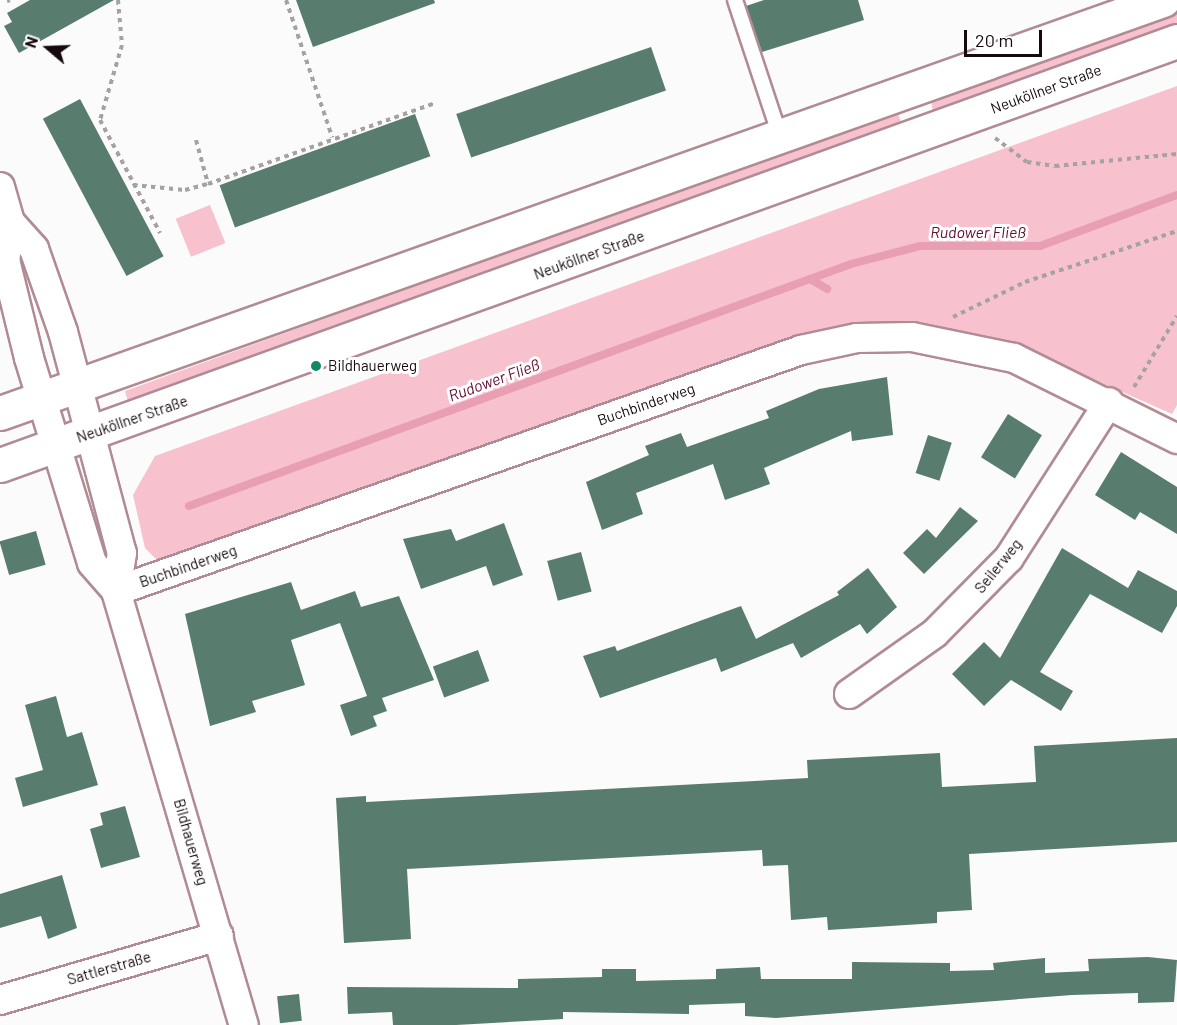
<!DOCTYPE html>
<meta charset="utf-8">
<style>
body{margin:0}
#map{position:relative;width:1177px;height:1025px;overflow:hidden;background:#fbfbfb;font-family:Barlow,sans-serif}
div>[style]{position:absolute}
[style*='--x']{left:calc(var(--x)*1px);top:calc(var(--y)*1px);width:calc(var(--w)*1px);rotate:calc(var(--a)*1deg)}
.green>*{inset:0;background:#f7c1ce;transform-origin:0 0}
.stream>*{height:8px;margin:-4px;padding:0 4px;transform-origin:4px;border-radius:4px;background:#e89fb3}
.building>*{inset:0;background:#587c6d;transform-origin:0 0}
.path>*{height:4px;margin-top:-2px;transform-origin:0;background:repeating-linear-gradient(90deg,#a6a1a3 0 4.5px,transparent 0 9px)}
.roads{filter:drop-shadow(2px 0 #b18b94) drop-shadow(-2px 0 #b18b94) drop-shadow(0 2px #b18b94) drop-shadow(0 -2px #b18b94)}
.lane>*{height:14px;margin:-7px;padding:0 7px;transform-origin:7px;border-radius:7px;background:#fff}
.street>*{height:28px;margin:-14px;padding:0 14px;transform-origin:14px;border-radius:14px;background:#fff}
.secondary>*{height:33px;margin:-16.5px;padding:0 16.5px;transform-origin:16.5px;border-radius:16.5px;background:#fff}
.dots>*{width:16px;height:16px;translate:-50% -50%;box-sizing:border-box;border:3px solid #fff;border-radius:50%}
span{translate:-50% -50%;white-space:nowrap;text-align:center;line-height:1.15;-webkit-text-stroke:6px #fff;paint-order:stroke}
.street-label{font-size:15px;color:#16090d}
.poi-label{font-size:15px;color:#16090d}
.left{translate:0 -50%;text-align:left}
.water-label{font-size:16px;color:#620d31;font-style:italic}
.north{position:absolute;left:18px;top:18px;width:60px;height:60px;-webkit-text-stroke:4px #fff;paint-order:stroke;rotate:289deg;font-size:16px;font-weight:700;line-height:24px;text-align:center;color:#16090d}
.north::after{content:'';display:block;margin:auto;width:21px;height:27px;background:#16090d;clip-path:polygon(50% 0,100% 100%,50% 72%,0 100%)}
.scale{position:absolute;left:964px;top:30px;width:78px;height:27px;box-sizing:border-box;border:3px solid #16090d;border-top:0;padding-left:8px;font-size:18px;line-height:21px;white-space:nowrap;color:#16090d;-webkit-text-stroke:4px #fff;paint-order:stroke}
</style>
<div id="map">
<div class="green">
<i style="clip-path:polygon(1177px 9px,1177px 28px,933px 113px,931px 99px)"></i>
<i style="clip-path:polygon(1177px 86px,1177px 405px,1172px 414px,1009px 342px,923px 324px,870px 324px,746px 352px,159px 562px,145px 548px,133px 495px,155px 456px)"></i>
<i style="clip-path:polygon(897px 111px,903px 127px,129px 405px,125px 391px)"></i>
<i style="left:210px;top:205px;width:41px;height:37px;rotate:68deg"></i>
</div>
<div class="stream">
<i style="--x:810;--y:279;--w:20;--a:30"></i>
<i style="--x:189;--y:506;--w:705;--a:-20.08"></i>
<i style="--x:851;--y:264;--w:71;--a:-14.6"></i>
<i style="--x:920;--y:246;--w:120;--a:0"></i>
<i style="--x:1040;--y:246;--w:146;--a:-20.4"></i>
</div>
<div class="building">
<i style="clip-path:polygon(30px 0,114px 0,19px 53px,4px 26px,12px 22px,7px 13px)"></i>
<i style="clip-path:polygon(296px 0,434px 0,435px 3px,313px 47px)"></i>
<i style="clip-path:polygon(764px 0,858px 0,864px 20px,762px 52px,746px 6px)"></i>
<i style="left:651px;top:47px;width:46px;height:206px;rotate:71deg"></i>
<i style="left:80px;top:99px;width:178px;height:42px;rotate:62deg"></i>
<i style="left:415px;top:114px;width:45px;height:208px;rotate:70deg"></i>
<i style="clip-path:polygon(887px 377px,893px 435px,852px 441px,851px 431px,764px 468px,770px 484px,725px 500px,713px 464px,636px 493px,643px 514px,602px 530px,586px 482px,649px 455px,645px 446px,681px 433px,687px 447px,769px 418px,766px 411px,819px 389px)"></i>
<i style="left:1008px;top:414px;width:40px;height:51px;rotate:32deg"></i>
<i style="left:928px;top:435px;width:25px;height:40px;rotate:18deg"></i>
<i style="clip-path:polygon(1121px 452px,1177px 487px,1177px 534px,1140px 512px,1135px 520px,1095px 495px)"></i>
<i style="clip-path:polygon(960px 507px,978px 521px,924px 574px,903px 553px,927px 529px,936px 538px)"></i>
<i style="clip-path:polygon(504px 523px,523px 575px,493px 586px,486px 566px,421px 589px,403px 539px,451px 529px,456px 541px)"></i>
<i style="left:36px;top:531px;width:35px;height:38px;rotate:74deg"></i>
<i style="clip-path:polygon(1062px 548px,1128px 588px,1138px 570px,1177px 591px,1177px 606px,1162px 633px,1090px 594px,1040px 672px,1073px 691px,1061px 711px,1011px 680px,984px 706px,952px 674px,984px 642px,1000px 658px)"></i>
<i style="left:581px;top:552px;width:41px;height:35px;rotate:75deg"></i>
<i style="clip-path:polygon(868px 568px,897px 607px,867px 634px,860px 624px,801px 658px,793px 643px,721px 672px,716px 658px,600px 698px,583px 656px,615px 646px,617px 651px,741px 606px,756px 639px,839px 595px,837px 592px)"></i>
<i style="clip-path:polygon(291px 582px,301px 610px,355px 591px,361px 607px,399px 596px,434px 680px,382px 698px,387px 711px,373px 716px,377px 726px,351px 736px,340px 705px,367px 696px,340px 623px,291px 640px,305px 685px,252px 701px,256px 712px,210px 726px,185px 614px)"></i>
<i style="left:478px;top:650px;width:33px;height:48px;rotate:70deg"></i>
<i style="clip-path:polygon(56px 696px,67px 737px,82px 732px,98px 785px,23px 807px,15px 778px,43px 770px,25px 705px)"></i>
<i style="clip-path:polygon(1177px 738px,1177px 842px,969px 854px,972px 910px,937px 912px,937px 923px,828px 930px,827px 917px,791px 920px,788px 865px,763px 866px,762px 850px,407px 869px,411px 939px,344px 943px,336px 798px,366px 796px,366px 802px,808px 778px,807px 760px,940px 753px,942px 787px,1036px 782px,1034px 746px)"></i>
<i style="clip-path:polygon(125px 806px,140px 857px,101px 868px,90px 829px,103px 825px,100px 813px)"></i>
<i style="clip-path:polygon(62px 875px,77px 928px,48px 939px,41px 916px,0 928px,0 894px)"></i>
<i style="clip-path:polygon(1148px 957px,1177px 960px,1174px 1002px,1138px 1003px,1138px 993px,1072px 995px,776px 1018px,745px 1016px,745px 1003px,689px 1005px,689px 1014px,563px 1012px,563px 1019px,456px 1025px,393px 1025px,392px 1012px,348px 1014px,347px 987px,518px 988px,518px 979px,602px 977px,602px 969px,636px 969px,636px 981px,716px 979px,716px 969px,760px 967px,761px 979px,852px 979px,852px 962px,950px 963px,950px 971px,994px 970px,993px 963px,1045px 958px,1045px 973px,1089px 971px,1088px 959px)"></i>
<i style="left:299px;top:994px;width:27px;height:22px;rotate:84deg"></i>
</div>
<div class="path">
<i style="--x:118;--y:0;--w:45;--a:84.9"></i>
<i style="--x:122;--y:45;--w:78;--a:106.3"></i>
<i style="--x:100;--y:120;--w:128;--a:62"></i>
<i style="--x:286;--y:0;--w:145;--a:71.4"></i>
<i style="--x:7;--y:1;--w:3;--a:-18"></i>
<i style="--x:995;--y:138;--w:40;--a:37"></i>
<i style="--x:1027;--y:162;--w:28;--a:8"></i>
<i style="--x:1055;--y:166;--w:123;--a:-5.6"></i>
<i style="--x:196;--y:140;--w:46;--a:74.7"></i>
<i style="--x:133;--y:185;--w:52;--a:5.5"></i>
<i style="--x:185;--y:190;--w:24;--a:-15"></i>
<i style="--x:208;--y:184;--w:241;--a:-19.6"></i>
<i style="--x:953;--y:317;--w:80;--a:-25.9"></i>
<i style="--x:1025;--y:282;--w:160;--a:-18.5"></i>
<i style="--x:1134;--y:387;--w:83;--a:-58.8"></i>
</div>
<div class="roads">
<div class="lane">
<i style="--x:735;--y:0;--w:143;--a:71.7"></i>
</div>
<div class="street">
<i style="--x:0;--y:187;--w:36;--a:74"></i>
<i style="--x:10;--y:222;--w:38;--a:97"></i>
<i style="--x:5;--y:260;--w:101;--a:76.2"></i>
<i style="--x:29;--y:358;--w:214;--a:72.9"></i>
<i style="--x:92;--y:563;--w:37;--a:49"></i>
<i style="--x:10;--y:222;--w:36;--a:48"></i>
<i style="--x:34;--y:249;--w:88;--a:70.7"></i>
<i style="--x:63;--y:332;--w:229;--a:75.1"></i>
<i style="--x:122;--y:553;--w:38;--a:99"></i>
<i style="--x:116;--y:591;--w:452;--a:73.6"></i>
<i style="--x:116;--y:591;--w:726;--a:-19.38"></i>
<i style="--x:801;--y:350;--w:57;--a:-12.1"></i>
<i style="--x:857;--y:338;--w:55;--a:-1"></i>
<i style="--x:912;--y:337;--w:104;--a:11.6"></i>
<i style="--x:1014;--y:358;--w:182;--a:26.4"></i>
<i style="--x:849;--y:694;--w:105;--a:-35.3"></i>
<i style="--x:935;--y:633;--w:105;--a:-45.4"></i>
<i style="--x:1009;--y:558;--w:185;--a:-57.3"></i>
<i style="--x:0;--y:1000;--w:228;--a:-16.3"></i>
</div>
<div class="secondary">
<i style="--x:0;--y:413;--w:1234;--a:-19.55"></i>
<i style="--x:0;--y:465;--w:1251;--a:-19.81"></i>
</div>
</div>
<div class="dots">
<i style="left:316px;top:366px;background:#168766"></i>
</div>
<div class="street-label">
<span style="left:1046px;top:89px;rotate:-20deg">Neuköllner Straße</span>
<span style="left:589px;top:255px;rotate:-20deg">Neuköllner Straße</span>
<span style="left:646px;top:404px;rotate:-19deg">Buchbinderweg</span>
<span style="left:132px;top:419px;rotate:-19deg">Neuköllner Straße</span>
<span style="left:188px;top:566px;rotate:-19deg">Buchbinderweg</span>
<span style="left:998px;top:566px;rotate:-51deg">Seilerweg</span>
<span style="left:191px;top:842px;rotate:74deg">Bildhauerweg</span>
<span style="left:109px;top:968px;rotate:-16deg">Sattlerstraße</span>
</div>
<div class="poi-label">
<span class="left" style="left:328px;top:366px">Bildhauerweg</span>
</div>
<div class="water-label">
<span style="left:978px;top:232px">Rudower Fließ</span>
<span style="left:494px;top:380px;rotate:-20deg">Rudower Fließ</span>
</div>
<div class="north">N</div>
<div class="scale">20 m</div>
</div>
